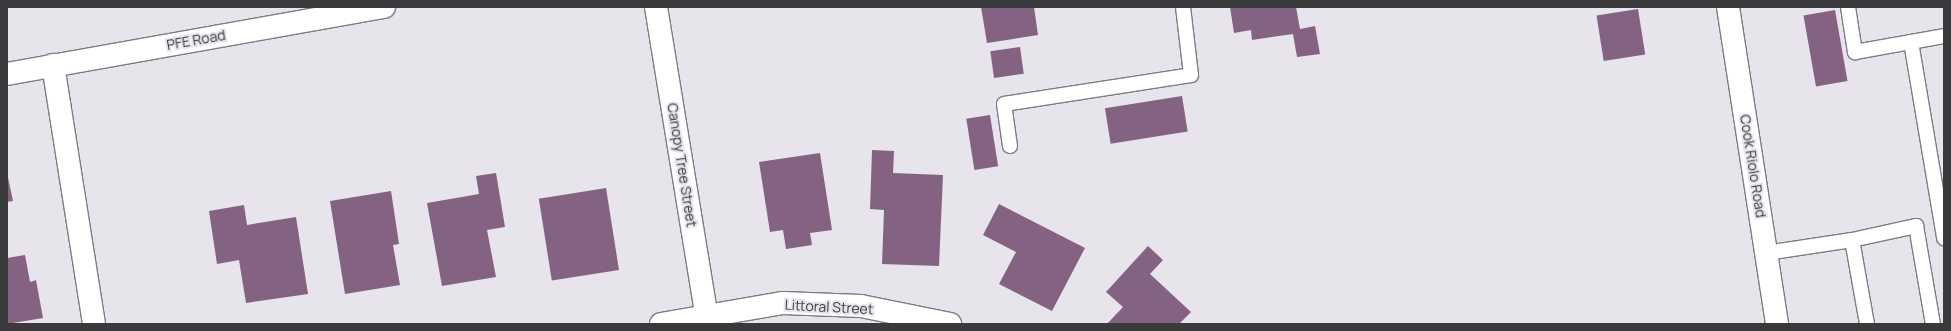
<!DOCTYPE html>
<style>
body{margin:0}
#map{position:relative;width:1951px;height:331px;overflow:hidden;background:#e7e4ec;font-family:Manrope,sans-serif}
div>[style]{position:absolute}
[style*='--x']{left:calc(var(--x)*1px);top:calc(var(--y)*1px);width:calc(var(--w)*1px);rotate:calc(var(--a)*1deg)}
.building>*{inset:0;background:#846282;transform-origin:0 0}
.roads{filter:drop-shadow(1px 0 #7e7b82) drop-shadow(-1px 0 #7e7b82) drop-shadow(0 1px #7e7b82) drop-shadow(0 -1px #7e7b82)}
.lane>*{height:14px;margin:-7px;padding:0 7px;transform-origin:7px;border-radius:7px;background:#fff}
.street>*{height:22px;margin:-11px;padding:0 11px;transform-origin:11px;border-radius:11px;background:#fff}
.secondary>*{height:22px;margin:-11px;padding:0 11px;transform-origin:11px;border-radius:11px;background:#fff}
span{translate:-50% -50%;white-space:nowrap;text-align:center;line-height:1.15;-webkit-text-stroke:4px #e7e4ec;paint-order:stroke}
.street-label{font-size:14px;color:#3a393c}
.frame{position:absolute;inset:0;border:8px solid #3a393c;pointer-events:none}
</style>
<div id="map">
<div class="building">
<i style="clip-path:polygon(981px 7px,1034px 7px,1038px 35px,987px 43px)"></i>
<i style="clip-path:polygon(1230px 7px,1296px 7px,1300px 29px,1315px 26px,1320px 54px,1297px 57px,1293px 34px,1252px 40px,1251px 30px,1234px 33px)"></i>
<i style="left:1638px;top:9px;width:46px;height:42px;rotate:81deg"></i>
<i style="left:1835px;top:10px;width:72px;height:32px;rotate:80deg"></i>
<i style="left:1020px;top:47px;width:27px;height:30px;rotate:82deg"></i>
<i style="left:1182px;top:96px;width:36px;height:78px;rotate:81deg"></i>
<i style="left:990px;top:115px;width:52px;height:24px;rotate:81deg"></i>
<i style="clip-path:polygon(872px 150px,894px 151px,893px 173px,943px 175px,939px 266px,882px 264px,884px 210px,870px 209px)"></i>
<i style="clip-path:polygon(820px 153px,832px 230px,810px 233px,812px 245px,786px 249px,783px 230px,770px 232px,759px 162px)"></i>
<i style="clip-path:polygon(7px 173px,13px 201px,7px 202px)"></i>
<i style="clip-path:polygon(496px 173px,505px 227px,487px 230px,496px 277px,442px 286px,427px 203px,479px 194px,476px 176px)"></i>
<i style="left:606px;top:188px;width:83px;height:68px;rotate:81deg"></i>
<i style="clip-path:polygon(391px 191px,399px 244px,393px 245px,400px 285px,345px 294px,330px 201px)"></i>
<i style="clip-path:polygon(999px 204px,1085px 248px,1052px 311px,999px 284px,1016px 252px,983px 235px)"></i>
<i style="clip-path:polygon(244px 205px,247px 225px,296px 217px,308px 294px,246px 303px,239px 260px,217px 264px,209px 211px)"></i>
<i style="clip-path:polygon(1148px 246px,1163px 260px,1150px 274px,1191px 312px,1179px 324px,1107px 324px,1123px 307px,1106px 292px)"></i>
<i style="clip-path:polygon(25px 255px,30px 282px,36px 280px,43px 318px,7px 324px,7px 258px)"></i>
</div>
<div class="roads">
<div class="lane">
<i style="--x:1848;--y:7;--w:46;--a:81.2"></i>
<i style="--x:1855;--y:52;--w:90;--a:-10.2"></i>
<i style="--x:1911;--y:42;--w:199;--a:80.4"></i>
<i style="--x:1010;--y:146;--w:42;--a:-98.1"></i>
<i style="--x:1004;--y:104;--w:189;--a:-8.8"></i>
<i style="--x:1191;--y:75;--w:68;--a:-96.7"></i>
<i style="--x:1766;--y:253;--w:87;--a:-8.6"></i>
<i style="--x:1867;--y:324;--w:85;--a:-100.1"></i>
<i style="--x:1852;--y:240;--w:66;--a:-12.3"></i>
<i style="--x:1916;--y:226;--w:99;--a:80.2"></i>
</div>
<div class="street">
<i style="--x:656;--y:7;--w:321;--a:80.7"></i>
<i style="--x:1728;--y:7;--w:321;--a:81.2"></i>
<i style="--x:53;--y:65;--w:262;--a:81"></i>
<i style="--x:661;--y:324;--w:124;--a:-9.8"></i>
<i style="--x:783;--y:303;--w:78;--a:2.2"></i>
<i style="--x:861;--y:306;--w:91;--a:11.4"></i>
</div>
<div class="secondary">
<i style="--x:7;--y:74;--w:383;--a:-10.1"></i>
</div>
</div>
<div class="street-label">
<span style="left:196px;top:40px;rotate:-10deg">PFE Road</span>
<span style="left:682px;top:165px;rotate:81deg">Canopy Tree Street</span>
<span style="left:1753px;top:166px;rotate:81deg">Cook Riolo Road</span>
<span style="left:829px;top:307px;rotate:3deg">Littoral Street</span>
</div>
<div class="frame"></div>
</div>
